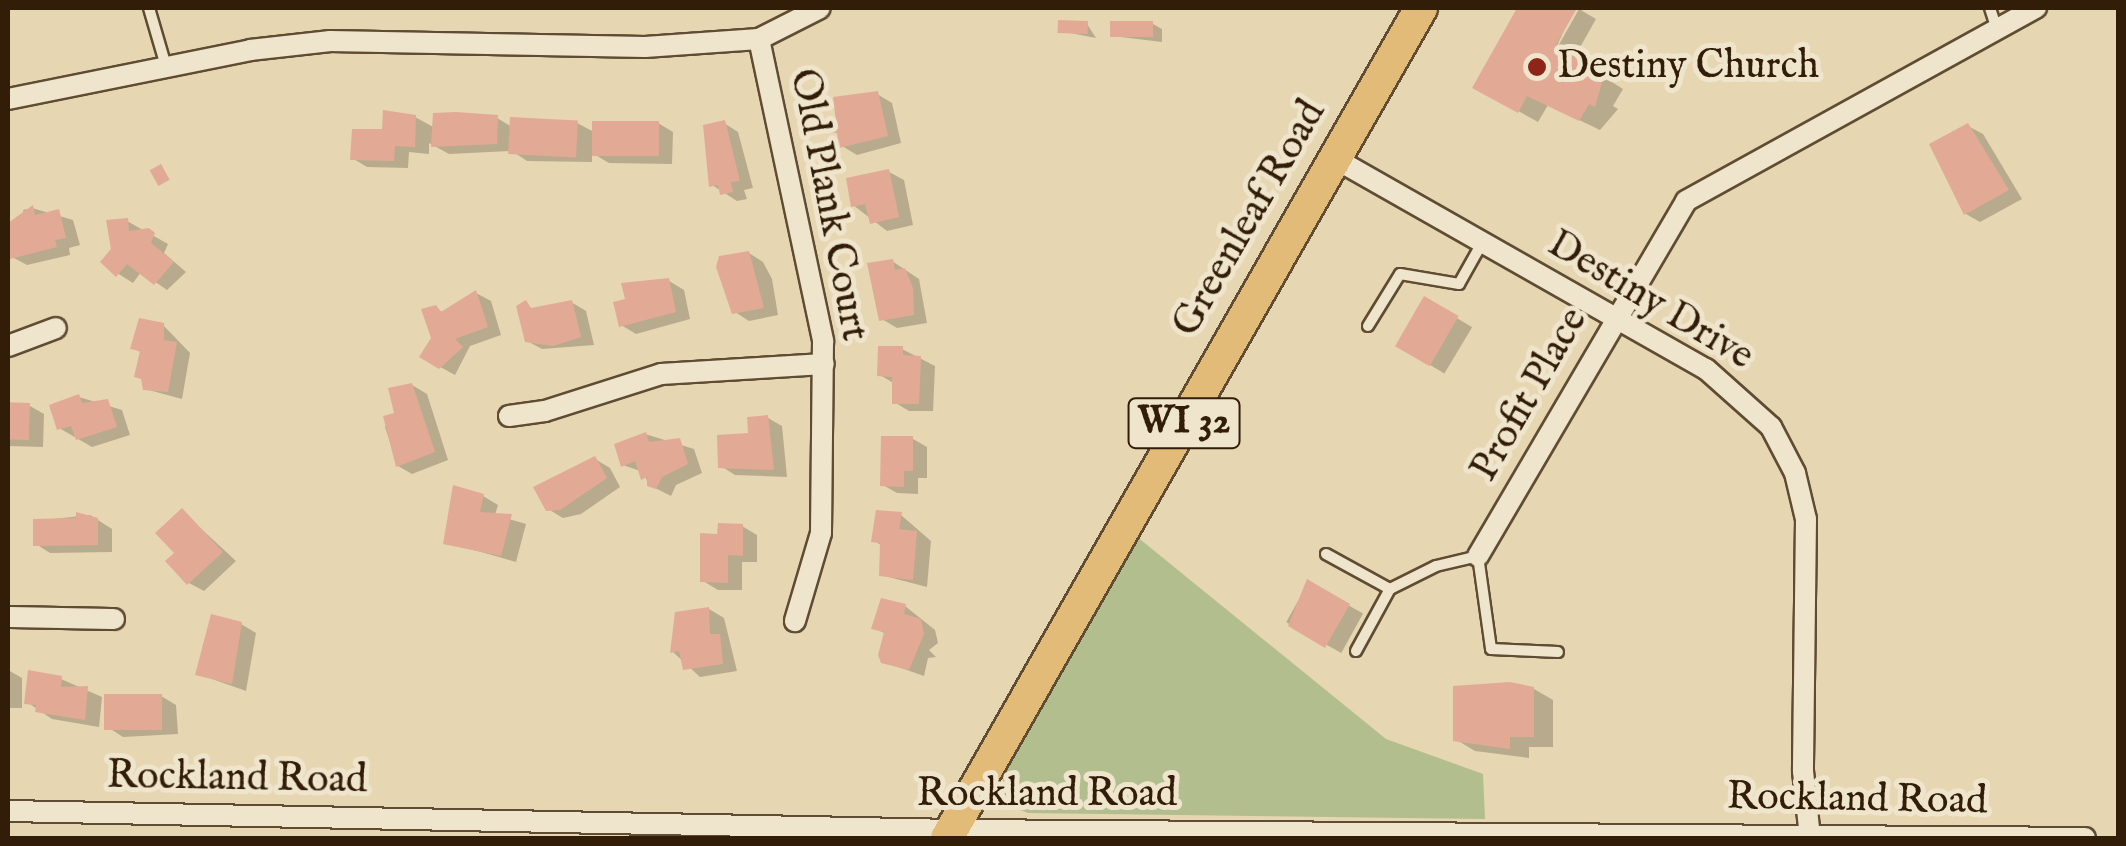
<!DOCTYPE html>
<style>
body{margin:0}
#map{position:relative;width:2126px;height:846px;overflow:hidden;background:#e6d6b1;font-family:"IM FELL English",serif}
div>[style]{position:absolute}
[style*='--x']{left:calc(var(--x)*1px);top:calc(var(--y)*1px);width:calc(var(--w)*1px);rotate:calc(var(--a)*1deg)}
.green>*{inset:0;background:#b2be8e}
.shadow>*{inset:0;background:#0003;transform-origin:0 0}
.building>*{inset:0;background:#e2aa95;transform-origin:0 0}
.roads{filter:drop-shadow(2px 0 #5f4c32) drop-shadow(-2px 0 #5f4c32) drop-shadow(0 2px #5f4c32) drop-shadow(0 -2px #5f4c32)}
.lane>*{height:10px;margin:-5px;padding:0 5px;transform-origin:5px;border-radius:5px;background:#efe4cc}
.street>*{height:20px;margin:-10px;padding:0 10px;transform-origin:10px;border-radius:10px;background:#efe4cc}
.primary>*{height:32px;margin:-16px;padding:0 16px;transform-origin:16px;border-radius:16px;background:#e3bb78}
.dots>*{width:28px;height:28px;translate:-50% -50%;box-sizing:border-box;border:5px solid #efe4cc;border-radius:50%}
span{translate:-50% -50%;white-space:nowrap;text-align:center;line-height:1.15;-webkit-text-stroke:10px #efe4cc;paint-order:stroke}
.shield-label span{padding:2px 8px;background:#efe4cc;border:2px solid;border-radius:8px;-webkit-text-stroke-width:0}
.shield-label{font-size:38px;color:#321e08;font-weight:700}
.poi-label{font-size:40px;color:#321e08}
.left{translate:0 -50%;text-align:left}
.street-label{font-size:40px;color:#321e08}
.frame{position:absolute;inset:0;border:10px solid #321e08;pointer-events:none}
</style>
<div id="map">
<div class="green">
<i style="clip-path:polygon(1136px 536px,1386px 739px,1483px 774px,1485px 819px,1028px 813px,1003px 803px,1003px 761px)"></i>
</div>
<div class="shadow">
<i style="clip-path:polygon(1520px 8px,1574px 8px,1552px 57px,1579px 9px,1596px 19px,1574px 58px,1623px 89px,1613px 106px,1618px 109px,1600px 130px,1548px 105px,1538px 122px,1475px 87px)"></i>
<i style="clip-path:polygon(1087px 24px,1096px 38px,1060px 31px)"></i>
<i style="clip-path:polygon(1153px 24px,1162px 29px,1162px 42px,1112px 36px)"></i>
<i style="clip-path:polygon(877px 94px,892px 103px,901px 143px,857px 155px,842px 146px)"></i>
<i style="clip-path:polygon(415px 117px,435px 128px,497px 118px,512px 127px,577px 123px,594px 132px,658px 123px,673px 132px,672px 164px,609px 163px,592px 153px,592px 162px,527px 161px,512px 151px,449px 154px,429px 143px,429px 154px,409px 152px,408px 168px,367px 167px,352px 158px)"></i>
<i style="clip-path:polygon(724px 123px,738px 132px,753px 188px,744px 190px,747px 199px,737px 201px,712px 185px)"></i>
<i style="clip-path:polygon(1968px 126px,1983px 134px,2022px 199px,1980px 222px,1966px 214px)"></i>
<i style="clip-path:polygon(889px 172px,904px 180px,913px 225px,887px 231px,853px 205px)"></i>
<i style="clip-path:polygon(32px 208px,73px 220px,80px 245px,69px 248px,70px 255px,27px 265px,12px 257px,8px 225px,25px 219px,23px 210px)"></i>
<i style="clip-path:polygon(127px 221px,168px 244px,164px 253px,186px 272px,167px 290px,141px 272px,133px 283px,106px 266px)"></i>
<i style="clip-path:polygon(749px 253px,763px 262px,772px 279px,778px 315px,749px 321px,735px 312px)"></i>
<i style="clip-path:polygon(892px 261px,919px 279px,927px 323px,897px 328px,882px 319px)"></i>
<i style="clip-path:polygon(669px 281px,684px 290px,690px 319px,636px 334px,621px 325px)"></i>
<i style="clip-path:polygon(476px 293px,491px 301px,501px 335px,470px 346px,455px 375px,422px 357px,434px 338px,435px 308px,444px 313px)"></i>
<i style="left:1425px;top:299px;width:55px;height:54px;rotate:31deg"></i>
<i style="clip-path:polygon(571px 302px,586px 311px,594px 345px,542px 349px,527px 341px,531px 310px)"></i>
<i style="clip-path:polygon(163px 325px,190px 353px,182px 399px,145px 389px,142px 353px,133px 348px)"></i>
<i style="clip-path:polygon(902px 349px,935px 366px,933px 411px,909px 411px,894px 402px,895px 384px,880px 375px)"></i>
<i style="clip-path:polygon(412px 385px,427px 394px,448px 460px,412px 474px,398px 466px,385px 427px)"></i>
<i style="clip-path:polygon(79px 397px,122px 410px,130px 435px,92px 447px,59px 428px)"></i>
<i style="clip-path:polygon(30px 406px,44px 414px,43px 447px,8px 446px,8px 408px)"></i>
<i style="clip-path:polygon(768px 418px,782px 426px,787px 477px,735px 475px,721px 466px)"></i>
<i style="clip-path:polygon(645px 434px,694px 449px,702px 473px,676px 485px,671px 496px,649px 485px,643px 472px,623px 465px)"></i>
<i style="clip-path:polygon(913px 439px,927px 447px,927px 478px,918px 478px,918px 494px,897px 493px,883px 485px)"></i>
<i style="clip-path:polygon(595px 459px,610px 468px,620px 487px,581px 514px,563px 518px,548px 509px)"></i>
<i style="clip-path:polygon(483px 496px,498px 505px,495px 515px,526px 524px,516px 562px,446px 542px)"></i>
<i style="clip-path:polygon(182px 511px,236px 561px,204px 591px,189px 583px,177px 553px)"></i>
<i style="clip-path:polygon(90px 515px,112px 529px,112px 552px,50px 553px,36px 544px,35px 521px)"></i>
<i style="clip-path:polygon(901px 515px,931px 541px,927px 587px,881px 575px,883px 546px,874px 541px)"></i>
<i style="clip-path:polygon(742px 526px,757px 535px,757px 562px,742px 562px,742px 590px,718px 590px,703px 581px,720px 536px)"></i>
<i style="left:1308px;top:583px;width:63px;height:45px;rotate:29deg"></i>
<i style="clip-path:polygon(905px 606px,935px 630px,938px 643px,929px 650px,936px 657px,928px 658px,924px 676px,884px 662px,886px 634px,874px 628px)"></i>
<i style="clip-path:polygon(709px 609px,724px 618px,737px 671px,700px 677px,673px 652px)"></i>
<i style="clip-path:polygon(241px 624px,256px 633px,246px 691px,198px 674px)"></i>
<i style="clip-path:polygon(8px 670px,22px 678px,22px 708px,8px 708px)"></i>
<i style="clip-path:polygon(61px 679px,102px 697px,99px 727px,52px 719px,27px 702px)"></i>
<i style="clip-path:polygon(1534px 689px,1553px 700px,1553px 747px,1529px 747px,1529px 758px,1475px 751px,1455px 739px)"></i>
<i style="clip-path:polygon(161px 696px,176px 705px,178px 734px,123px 737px,109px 728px)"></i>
</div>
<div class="building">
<i style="clip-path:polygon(1517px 8px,1577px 8px,1556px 45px,1604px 75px,1595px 107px,1589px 104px,1579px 121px,1527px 96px,1518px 113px,1472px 88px)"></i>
<i style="left:1058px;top:20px;width:30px;height:13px;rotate:2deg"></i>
<i style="left:1110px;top:21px;width:43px;height:16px"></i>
<i style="clip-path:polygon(878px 91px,888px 136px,839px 148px,837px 133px,829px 133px,837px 129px,833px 97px)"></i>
<i style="clip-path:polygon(383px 110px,416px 115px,415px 147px,395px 146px,394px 161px,350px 160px,352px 129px,382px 129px)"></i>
<i style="clip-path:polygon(456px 112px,498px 115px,497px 144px,431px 147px,433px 113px)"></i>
<i style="left:510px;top:117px;width:68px;height:37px;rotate:3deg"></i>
<i style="clip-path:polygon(725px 120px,740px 181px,731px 182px,733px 192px,720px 195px,718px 185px,709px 187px,703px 125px)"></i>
<i style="left:592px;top:121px;width:67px;height:35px"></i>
<i style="clip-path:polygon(1968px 123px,2009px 190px,1964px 215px,1929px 144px)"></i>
<i style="left:161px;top:164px;width:18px;height:13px;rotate:61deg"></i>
<i style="clip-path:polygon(889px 169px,899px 217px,870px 224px,865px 204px,851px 207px,846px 178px)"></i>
<i style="clip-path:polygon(33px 205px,35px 215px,59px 209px,66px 238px,55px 240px,57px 247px,10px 259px,8px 223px)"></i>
<i style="clip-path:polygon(128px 218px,129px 231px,149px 228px,155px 233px,151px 243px,174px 262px,154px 285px,127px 264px,116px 277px,100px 262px,111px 249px,106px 220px)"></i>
<i style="clip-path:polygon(749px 251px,764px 308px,732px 314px,716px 267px,719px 256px)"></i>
<i style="clip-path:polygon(893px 259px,895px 270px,905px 268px,913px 288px,914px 315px,879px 321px,867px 263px)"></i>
<i style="clip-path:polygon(669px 278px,676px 312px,619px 327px,613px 302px,625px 299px,621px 283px)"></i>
<i style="clip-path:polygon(476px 290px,488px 327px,455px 339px,463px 347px,439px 369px,419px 357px,431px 338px,421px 309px,436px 305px,441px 312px)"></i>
<i style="left:1424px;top:296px;width:40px;height:58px;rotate:30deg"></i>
<i style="clip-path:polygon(526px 300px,531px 308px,572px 300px,581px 337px,553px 346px,525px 342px,516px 306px)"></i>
<i style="clip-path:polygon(139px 318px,164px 323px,164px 340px,177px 342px,168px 392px,143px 390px,141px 379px,134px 377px,140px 351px,130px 349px)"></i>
<i style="clip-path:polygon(878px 346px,903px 346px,903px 355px,921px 356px,919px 404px,892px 404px,892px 377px,877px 376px)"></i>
<i style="clip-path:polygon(412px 383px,435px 452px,396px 467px,383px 416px,394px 413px,388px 388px)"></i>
<i style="clip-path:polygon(79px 394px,82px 403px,108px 399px,117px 427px,76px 440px,71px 426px,57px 430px,49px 405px)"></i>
<i style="left:30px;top:403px;width:37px;height:22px;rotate:92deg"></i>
<i style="clip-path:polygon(768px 415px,774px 470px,718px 468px,717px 435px,748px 433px,747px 417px)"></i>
<i style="clip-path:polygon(646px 432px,649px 442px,680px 438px,688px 464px,662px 477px,656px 489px,647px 486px,647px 477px,641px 480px,635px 461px,621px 467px,614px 444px)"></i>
<i style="clip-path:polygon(881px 436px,913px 436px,913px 471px,904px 471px,904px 487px,880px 486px)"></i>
<i style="clip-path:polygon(595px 456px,607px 478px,560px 510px,546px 511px,533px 487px)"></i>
<i style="clip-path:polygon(453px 485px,484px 494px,480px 512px,512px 514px,501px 556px,443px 544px)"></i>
<i style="clip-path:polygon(182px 508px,223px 552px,187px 585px,165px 561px,174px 553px,155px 533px)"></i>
<i style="clip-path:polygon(876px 510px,902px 512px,899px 529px,917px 531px,913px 580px,879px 576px,880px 543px,871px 542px)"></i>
<i style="clip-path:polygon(76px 512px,98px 518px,98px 545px,33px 546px,33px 519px,76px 518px)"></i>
<i style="clip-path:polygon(718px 523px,743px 524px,743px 556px,728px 555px,728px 583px,700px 582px,700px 533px,717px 534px)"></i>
<i style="clip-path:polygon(1307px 579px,1350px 604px,1325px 648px,1288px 626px)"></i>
<i style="clip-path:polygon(881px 598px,906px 604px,904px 614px,921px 619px,924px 634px,909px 670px,881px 663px,878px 655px,884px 632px,871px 629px)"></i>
<i style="clip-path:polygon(709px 607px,710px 634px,720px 634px,723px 664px,683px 670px,679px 651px,670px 653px,675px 612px)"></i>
<i style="clip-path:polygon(211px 614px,242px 622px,232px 684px,195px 675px)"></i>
<i style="clip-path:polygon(28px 670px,62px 676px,61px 687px,88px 686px,85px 720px,35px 712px,36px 705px,24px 704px)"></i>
<i style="clip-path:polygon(1510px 682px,1534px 687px,1534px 737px,1510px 737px,1510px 749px,1453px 741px,1453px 686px)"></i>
<i style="left:104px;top:694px;width:58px;height:36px"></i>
</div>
<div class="roads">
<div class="lane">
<i style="--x:149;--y:8;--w:60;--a:73.7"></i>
<i style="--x:1990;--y:8;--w:22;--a:72"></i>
<i style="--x:1368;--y:326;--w:61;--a:-58.4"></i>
<i style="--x:1400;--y:274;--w:60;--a:9.6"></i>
<i style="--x:1459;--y:284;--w:47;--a:-60.7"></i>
<i style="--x:1326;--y:554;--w:73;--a:28.7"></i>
<i style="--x:1356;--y:651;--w:71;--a:-61.3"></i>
<i style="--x:1390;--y:589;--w:51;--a:-26.6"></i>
<i style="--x:1436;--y:566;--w:43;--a:-13.4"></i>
<i style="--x:1478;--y:556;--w:94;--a:82"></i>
<i style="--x:1491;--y:649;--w:67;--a:2.6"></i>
</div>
<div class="street">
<i style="--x:759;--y:39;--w:309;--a:78"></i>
<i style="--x:823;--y:341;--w:192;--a:90.6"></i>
<i style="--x:821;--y:533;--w:92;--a:106.5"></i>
<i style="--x:8;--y:99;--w:247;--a:-11.4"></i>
<i style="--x:250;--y:50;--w:81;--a:-6.4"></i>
<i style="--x:330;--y:41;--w:315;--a:1.1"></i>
<i style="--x:645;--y:47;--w:114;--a:-4"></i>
<i style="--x:759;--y:39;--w:68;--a:-26.9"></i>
<i style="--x:1334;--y:158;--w:428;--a:29.6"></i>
<i style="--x:1706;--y:369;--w:87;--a:41.7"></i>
<i style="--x:1771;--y:427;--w:52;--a:62.4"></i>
<i style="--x:1795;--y:473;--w:47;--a:76.6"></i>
<i style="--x:1806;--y:519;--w:252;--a:90.7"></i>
<i style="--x:1803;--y:771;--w:67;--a:84"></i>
<i style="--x:8;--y:346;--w:51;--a:-20.6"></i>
<i style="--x:509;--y:416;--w:36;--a:-8"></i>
<i style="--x:545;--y:411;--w:122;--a:-17.7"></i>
<i style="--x:661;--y:374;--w:163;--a:-3.5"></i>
<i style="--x:1478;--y:556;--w:411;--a:-59.6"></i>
<i style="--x:1686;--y:201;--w:400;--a:-28.9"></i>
<i style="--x:8;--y:617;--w:106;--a:1.1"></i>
<i style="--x:8;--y:811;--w:944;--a:1.15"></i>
<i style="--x:952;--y:830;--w:1133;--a:0.4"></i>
</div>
<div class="primary">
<i style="--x:947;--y:838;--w:956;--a:-60.27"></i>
</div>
</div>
<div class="dots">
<i style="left:1537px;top:67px;background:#8f2418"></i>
</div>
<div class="shield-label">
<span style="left:1184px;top:423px">WI 32</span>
</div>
<div class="poi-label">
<span class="left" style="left:1557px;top:67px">Destiny Church</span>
</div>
<div class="street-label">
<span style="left:828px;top:205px;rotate:79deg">Old Plank Court</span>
<span style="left:1250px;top:219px;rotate:-60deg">Greenleaf Road</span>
<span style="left:1650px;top:301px;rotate:31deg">Destiny Drive</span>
<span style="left:1530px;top:395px;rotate:-60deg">Profit Place</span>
<span style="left:237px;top:779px;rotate:1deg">Rockland Road</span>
<span style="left:1047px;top:795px">Rockland Road</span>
<span style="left:1857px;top:800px;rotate:1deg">Rockland Road</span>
</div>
<div class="frame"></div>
</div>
